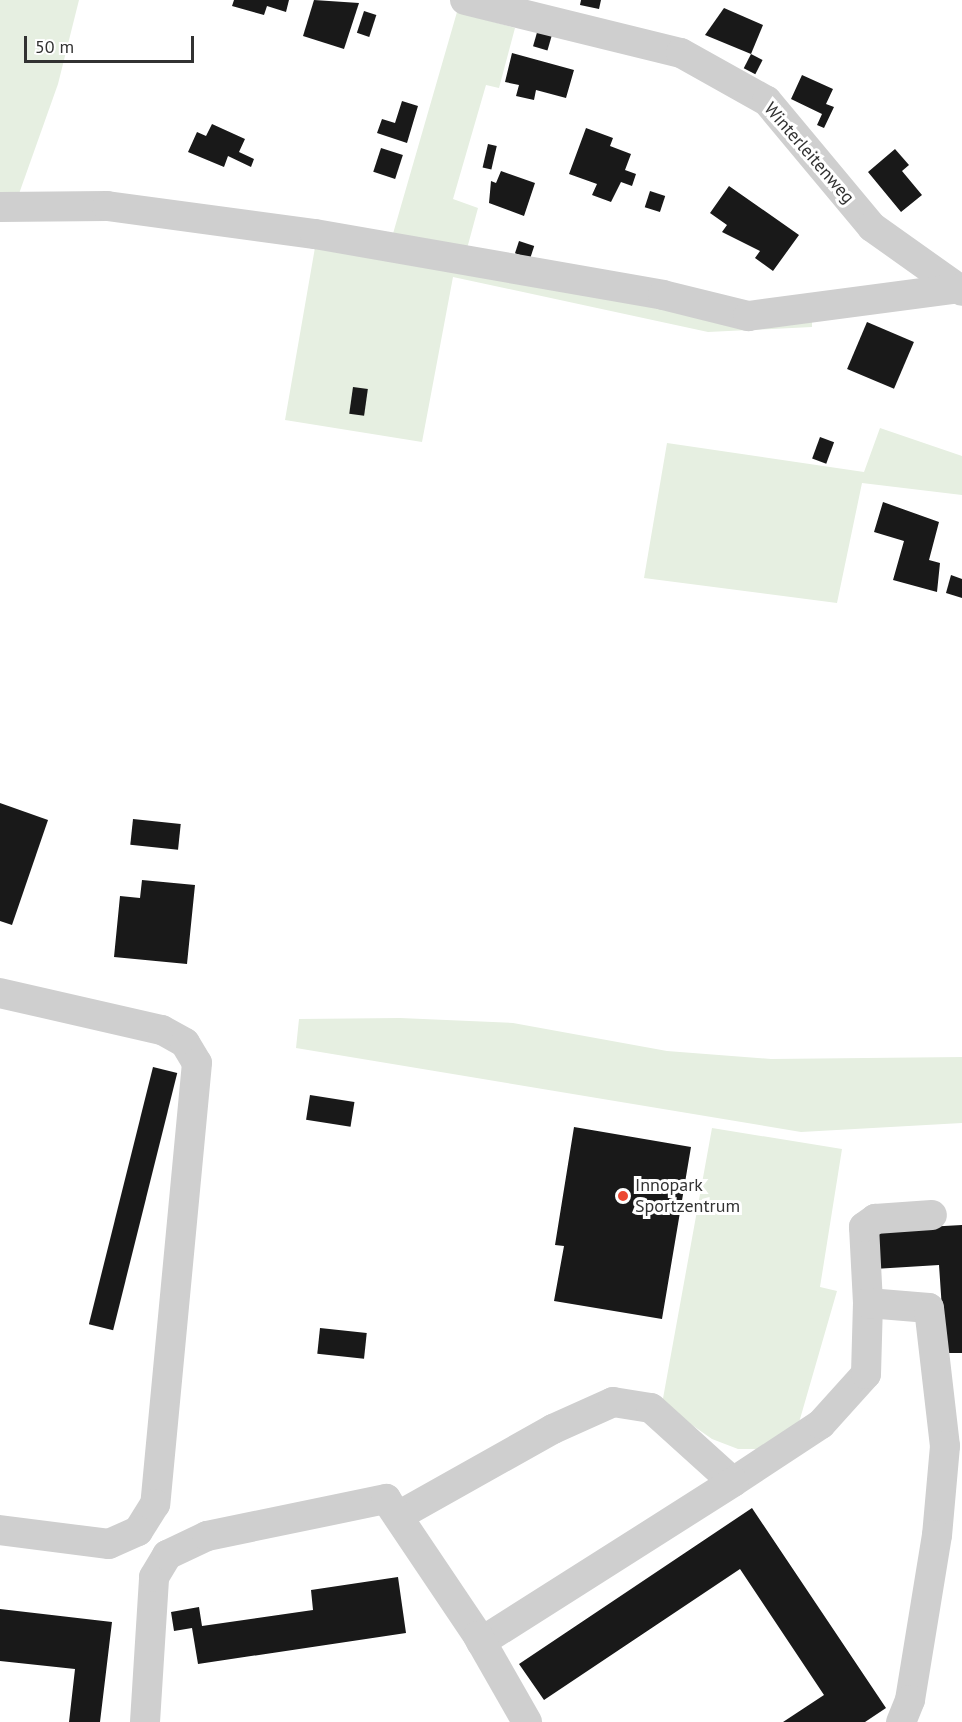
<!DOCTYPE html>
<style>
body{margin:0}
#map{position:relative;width:962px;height:1722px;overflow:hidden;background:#fff;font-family:"PT Sans",sans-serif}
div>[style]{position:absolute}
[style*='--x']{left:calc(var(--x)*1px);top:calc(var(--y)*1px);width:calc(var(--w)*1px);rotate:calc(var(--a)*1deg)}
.green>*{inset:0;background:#e6efe1}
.building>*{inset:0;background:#191919;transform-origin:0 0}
.minor>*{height:30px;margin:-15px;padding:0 15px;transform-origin:15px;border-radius:15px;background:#cfcfcf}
.dots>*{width:16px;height:16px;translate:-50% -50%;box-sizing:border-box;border:3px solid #fff;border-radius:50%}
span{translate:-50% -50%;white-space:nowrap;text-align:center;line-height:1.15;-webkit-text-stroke:6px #fff;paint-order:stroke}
.street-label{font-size:18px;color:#323232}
.poi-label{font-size:18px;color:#323232}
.left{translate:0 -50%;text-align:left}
.scale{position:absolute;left:24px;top:36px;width:170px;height:27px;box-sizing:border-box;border:3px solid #323232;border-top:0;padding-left:8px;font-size:18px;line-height:21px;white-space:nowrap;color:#323232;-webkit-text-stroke:4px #fff;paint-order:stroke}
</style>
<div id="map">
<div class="green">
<i style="clip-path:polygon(0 0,79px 0,58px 84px,15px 205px,0 206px)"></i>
<i style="clip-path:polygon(457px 12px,515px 28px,499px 88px,486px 85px,453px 199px,478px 208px,465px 256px,390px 244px)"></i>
<i style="clip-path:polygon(317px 236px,812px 316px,812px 327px,708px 332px,453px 277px,422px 442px,285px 420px)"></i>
<i style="clip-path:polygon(880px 428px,962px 456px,962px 495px,862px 483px,837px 603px,644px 578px,667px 443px,864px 472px)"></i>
<i style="clip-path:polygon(400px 1018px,513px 1023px,667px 1051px,771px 1059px,962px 1057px,962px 1123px,801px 1132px,296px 1048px,299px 1019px)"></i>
<i style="clip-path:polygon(712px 1128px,842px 1149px,820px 1287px,837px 1291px,798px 1426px,763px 1449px,738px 1449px,712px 1439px,662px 1404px)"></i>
</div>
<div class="building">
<i style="clip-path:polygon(234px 0,289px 0,286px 12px,267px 6px,264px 15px,232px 6px)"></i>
<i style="clip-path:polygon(314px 0,359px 3px,344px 49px,303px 36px)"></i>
<i style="clip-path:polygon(581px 0,601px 0,599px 9px,580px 5px)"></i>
<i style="clip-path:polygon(724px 8px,763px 25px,751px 54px,705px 35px)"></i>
<i style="left:364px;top:11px;width:13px;height:23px;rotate:18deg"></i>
<i style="left:538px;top:29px;width:15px;height:18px;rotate:16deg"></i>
<i style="clip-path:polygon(512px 53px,574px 70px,566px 98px,536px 90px,534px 100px,516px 96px,519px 85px,505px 82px)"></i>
<i style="left:751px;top:54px;width:13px;height:16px;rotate:27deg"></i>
<i style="clip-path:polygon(802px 75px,833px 89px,826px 104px,834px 107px,824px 128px,817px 125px,822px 114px,791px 99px)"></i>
<i style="clip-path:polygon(402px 101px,418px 106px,407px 143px,377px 133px,382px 119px,395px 123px)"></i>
<i style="clip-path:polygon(212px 124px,245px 139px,239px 152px,254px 159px,251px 167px,228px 156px,224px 167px,188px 152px,197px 132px,206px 136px)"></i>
<i style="clip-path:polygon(586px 128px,613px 138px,610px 146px,631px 154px,625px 170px,636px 174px,632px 186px,621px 182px,611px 202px,592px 195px,597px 184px,569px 174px)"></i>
<i style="left:488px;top:144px;width:9px;height:24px;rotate:13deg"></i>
<i style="left:381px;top:148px;width:23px;height:25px;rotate:18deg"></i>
<i style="clip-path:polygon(895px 149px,909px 165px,902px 171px,922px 195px,901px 212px,868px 172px)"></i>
<i style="clip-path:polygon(501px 171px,535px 183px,524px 216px,489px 203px,491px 181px,496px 183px)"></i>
<i style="clip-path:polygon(729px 186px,799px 235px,773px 271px,755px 258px,760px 251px,722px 232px,727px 225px,710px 213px)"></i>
<i style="left:650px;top:191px;width:16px;height:17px;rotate:18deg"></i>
<i style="left:519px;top:241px;width:16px;height:13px;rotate:18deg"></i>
<i style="left:867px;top:322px;width:51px;height:51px;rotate:23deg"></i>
<i style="left:353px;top:387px;width:15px;height:27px;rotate:8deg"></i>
<i style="left:820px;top:437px;width:15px;height:23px;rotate:20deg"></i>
<i style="clip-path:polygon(883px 502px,939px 522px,929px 560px,940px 563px,937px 592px,893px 580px,904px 541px,874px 532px)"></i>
<i style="clip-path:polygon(951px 575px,962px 579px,962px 598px,946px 593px)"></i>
<i style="clip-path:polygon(0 803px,48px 820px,12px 925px,0 921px)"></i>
<i style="left:133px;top:819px;width:48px;height:26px;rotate:6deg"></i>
<i style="clip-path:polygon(142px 880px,195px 885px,187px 964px,114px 957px,120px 896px,140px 898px)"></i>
<i style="left:153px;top:1067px;width:25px;height:265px;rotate:14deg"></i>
<i style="left:310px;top:1095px;width:45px;height:25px;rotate:9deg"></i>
<i style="clip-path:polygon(574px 1127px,691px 1147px,662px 1319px,554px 1301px,564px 1246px,555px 1245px)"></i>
<i style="clip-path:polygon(962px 1225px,962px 1353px,945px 1353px,939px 1265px,874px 1269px,873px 1230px)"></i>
<i style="left:320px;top:1328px;width:47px;height:26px;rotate:6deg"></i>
<i style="clip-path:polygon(752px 1508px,886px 1708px,865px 1722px,783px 1722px,824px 1695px,740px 1569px,544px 1700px,519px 1664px)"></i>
<i style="clip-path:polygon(398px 1577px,406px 1633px,198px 1664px,192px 1628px,174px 1631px,171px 1612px,199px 1607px,202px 1626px,313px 1610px,311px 1590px)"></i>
<i style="clip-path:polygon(0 1609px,112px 1622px,100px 1722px,69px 1722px,75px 1669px,0 1661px)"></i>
</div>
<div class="minor">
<i style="--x:465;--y:0;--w:222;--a:13.8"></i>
<i style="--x:681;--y:53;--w:98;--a:29.2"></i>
<i style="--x:767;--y:101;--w:164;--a:50.2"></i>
<i style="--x:872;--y:227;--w:110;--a:35.4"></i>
<i style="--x:0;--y:207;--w:107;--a:-0.5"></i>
<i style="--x:107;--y:206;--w:210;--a:7.7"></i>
<i style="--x:315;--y:234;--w:353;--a:9.9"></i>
<i style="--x:663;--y:295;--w:88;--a:13.9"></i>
<i style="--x:748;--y:316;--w:207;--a:-7.5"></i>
<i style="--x:0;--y:993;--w:166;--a:12.9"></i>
<i style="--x:162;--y:1030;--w:26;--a:29"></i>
<i style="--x:185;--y:1043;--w:23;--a:59"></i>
<i style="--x:197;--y:1063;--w:443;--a:95.4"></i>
<i style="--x:155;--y:1504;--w:32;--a:122"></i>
<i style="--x:138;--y:1531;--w:32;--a:156"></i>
<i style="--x:109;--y:1544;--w:110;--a:-172.7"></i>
<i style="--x:868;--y:1303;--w:76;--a:-93"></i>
<i style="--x:864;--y:1227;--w:14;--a:-36"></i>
<i style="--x:875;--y:1219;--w:57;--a:-4"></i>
<i style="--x:398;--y:1516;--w:178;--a:-29.3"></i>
<i style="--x:553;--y:1429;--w:66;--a:-24.2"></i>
<i style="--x:613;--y:1402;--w:38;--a:9"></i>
<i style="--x:651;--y:1408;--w:110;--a:42.1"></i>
<i style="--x:733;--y:1482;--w:105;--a:-33.4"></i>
<i style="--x:821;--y:1424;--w:67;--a:-48"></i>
<i style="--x:866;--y:1374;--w:71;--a:-88.4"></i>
<i style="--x:868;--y:1303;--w:61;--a:4.7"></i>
<i style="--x:929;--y:1308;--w:139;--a:83.4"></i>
<i style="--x:945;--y:1446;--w:89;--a:95.1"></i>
<i style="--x:937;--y:1535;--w:167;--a:99.3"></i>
<i style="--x:910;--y:1700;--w:24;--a:112"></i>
<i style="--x:481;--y:1642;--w:299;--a:-32.4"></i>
<i style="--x:145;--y:1722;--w:145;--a:-86.4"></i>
<i style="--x:154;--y:1577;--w:26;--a:-59"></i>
<i style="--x:167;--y:1555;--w:44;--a:-25.4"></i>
<i style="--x:207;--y:1536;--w:183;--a:-11.7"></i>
<i style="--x:386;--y:1499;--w:165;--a:56.1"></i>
<i style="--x:478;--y:1636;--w:99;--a:60.3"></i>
</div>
<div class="dots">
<i style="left:623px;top:1196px;background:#ec4832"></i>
</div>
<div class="street-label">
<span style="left:809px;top:153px;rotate:49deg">Winterleitenweg</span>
</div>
<div class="poi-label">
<span class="left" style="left:635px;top:1196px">Innopark<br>Sportzentrum</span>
</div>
<div class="scale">50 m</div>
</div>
